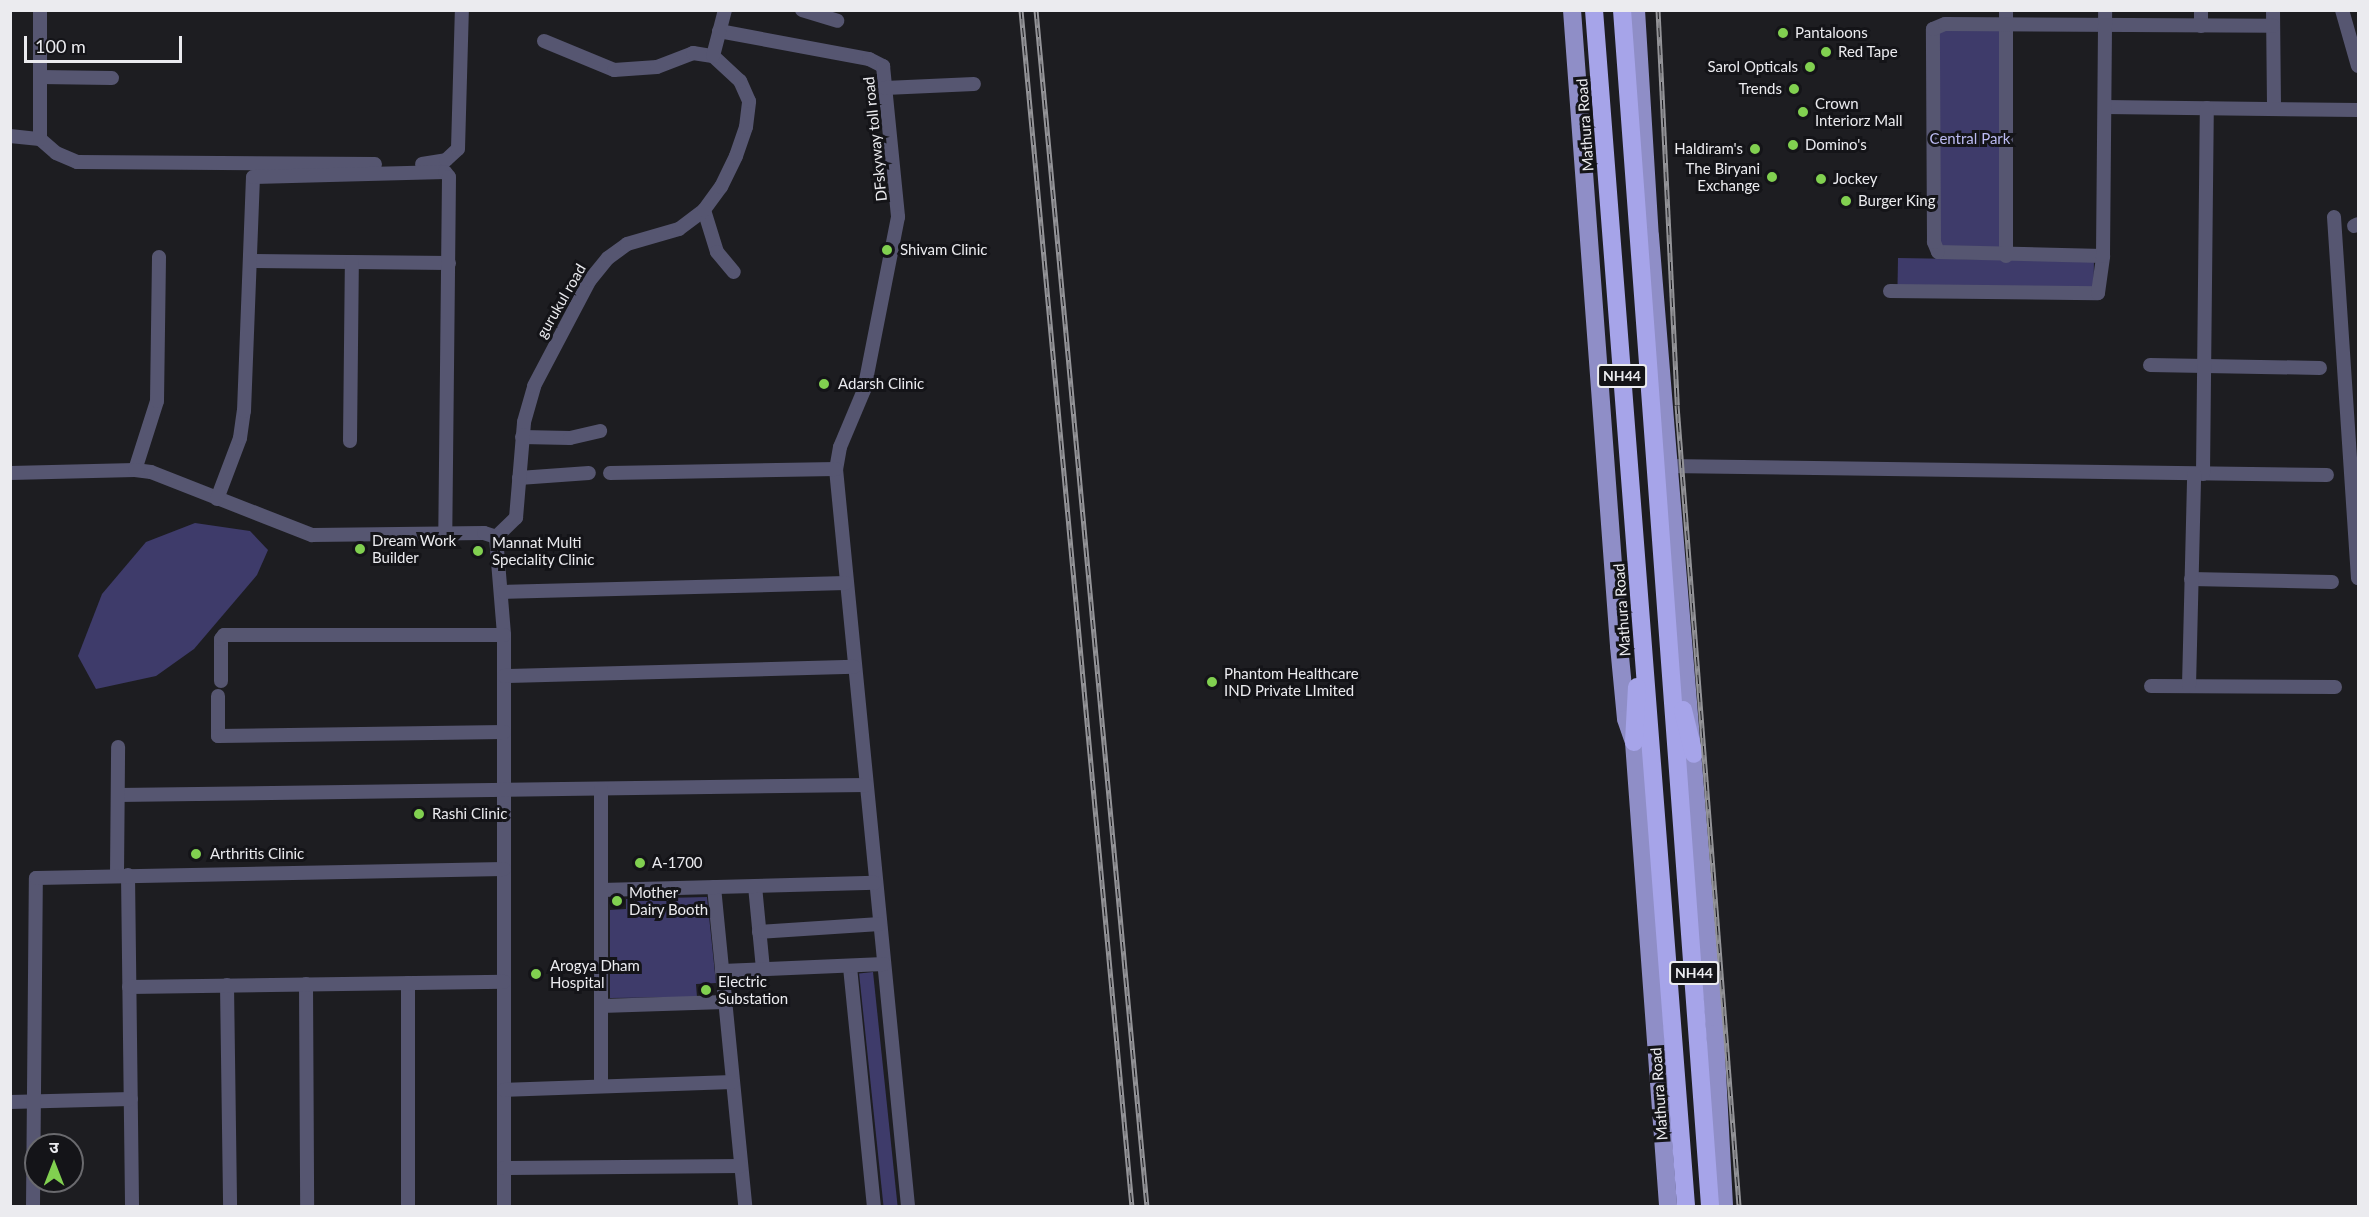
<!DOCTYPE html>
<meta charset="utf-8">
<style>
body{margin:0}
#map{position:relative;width:2369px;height:1217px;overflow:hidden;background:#1d1d21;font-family:Lato,"Noto Sans Devanagari",sans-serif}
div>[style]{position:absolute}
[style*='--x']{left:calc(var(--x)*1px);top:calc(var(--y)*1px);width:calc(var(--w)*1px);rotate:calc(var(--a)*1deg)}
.green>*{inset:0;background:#3e3b6a;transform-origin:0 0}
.minor>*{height:14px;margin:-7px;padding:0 7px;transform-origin:7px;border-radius:7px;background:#565671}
.major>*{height:18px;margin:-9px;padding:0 9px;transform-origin:9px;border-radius:9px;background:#8f8ec7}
.highway>*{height:18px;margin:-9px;padding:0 9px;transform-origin:9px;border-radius:9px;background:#a6a4e9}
.rail>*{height:5px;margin-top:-2.5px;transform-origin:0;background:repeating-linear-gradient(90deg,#141418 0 9px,#949498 0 18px);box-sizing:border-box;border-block:2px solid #949498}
.dots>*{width:16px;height:16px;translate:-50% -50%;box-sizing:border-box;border:3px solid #141418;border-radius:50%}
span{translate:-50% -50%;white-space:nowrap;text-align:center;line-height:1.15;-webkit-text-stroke:6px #141418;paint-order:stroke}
.shield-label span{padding:2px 4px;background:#141418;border:2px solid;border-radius:4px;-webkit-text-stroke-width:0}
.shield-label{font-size:14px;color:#ebebef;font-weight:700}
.poi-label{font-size:15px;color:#ebebef}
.left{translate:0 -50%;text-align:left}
.right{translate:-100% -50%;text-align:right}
.street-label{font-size:15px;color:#ebebef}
.park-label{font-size:15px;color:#bcbbf2}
.frame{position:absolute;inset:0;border:12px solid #ebebef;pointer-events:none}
.north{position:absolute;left:24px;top:1133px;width:60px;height:60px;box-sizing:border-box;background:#141418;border:2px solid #6a6a6e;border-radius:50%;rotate:0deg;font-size:16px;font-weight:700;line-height:24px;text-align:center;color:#ebebef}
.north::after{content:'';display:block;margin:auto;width:21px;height:27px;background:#81d050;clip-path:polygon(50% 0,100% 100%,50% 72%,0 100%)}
.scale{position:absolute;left:24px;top:36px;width:158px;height:27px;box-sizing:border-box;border:3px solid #ebebef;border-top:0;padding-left:8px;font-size:18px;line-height:21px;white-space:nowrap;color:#ebebef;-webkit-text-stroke:4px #141418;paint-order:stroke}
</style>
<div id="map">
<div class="green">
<i style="left:2001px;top:31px;width:216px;height:63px;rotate:90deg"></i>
<i style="left:1898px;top:258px;width:196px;height:28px;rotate:1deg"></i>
<i style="clip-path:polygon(195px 523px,250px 531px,268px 550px,257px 575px,194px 649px,156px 676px,96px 689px,78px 656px,102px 594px,146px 542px)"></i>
<i style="clip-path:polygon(707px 897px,716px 983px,696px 984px,697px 997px,610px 998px,610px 910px,626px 909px,626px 899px)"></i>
<i style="left:873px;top:972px;width:235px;height:14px;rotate:84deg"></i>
</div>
<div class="minor">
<i style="--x:802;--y:10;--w:37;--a:17"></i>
<i style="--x:2006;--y:10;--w:246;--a:90"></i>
<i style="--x:2273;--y:10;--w:97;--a:89.4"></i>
<i style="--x:2342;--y:10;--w:58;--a:74.1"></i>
<i style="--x:2201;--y:26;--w:16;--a:-90"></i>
<i style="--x:719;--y:31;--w:153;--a:10.6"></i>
<i style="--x:869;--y:59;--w:16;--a:27"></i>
<i style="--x:883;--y:66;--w:152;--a:84.3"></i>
<i style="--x:898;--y:217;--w:176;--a:101.1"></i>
<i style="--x:864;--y:390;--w:62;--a:112.8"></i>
<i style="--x:840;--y:447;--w:22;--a:100"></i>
<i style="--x:836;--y:469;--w:741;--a:84.42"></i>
<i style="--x:544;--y:41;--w:76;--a:22.5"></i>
<i style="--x:614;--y:70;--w:43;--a:-4"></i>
<i style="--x:657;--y:67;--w:39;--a:-21"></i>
<i style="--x:693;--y:53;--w:20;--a:9"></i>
<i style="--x:40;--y:77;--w:72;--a:0.8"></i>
<i style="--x:885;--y:88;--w:89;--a:-2.6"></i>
<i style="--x:2105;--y:107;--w:253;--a:0.7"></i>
<i style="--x:10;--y:136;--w:30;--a:6"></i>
<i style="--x:40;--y:139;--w:21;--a:41"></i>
<i style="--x:56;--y:153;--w:23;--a:23"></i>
<i style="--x:77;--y:162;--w:298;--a:0.4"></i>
<i style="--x:40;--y:139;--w:129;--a:-90"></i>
<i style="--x:422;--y:164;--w:24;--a:-9"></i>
<i style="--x:446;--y:160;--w:16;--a:-43"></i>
<i style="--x:458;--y:149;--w:139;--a:-88.4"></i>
<i style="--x:704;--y:210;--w:44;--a:72.8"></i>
<i style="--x:717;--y:252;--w:26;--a:50"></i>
<i style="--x:2334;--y:217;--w:362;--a:86.2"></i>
<i style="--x:2354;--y:226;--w:4;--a:-27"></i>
<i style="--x:2103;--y:256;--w:165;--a:-178.6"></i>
<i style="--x:1938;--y:252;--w:11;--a:-112"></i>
<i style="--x:1934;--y:242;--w:213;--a:-90.3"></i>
<i style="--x:1933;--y:29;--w:13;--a:-23"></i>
<i style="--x:1945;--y:24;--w:328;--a:0.3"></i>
<i style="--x:250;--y:261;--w:199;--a:0.6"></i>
<i style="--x:1890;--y:291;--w:208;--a:0.6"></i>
<i style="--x:2098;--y:293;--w:37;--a:-82"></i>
<i style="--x:2103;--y:256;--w:246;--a:-89.5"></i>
<i style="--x:2150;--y:365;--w:170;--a:1"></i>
<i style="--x:522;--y:437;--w:48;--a:1.2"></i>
<i style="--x:570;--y:438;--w:31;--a:-13"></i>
<i style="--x:350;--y:441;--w:179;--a:-89.4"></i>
<i style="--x:1668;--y:466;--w:659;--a:0.78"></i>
<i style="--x:135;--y:470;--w:72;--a:-72.3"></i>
<i style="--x:157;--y:401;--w:144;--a:-89.2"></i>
<i style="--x:10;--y:473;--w:125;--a:-1.4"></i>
<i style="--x:135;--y:470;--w:16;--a:7"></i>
<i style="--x:151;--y:472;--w:173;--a:21.4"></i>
<i style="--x:312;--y:535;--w:172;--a:-0.7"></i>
<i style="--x:484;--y:533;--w:13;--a:18"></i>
<i style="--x:496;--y:537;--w:98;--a:85.3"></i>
<i style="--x:504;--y:635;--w:571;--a:90"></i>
<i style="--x:610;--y:473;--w:226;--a:-1"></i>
<i style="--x:2203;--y:474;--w:366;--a:-89.4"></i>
<i style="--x:519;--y:478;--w:70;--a:-4.1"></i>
<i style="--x:217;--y:499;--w:65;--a:-69.3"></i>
<i style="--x:240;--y:438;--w:27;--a:-82"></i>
<i style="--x:244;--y:411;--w:234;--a:-87.8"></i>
<i style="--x:253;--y:177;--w:192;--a:-1.5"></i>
<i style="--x:445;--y:172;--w:6;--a:51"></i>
<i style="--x:449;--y:177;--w:356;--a:90.6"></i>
<i style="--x:496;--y:537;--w:28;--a:-44"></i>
<i style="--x:516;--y:518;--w:96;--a:-85.2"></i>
<i style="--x:524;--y:422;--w:37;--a:-74"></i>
<i style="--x:534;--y:386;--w:120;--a:-62.2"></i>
<i style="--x:590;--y:280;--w:28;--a:-51"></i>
<i style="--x:608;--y:258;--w:24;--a:-36"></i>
<i style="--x:627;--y:244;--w:54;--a:-16.1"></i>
<i style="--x:679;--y:229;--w:31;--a:-37"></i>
<i style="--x:704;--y:210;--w:29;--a:-54"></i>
<i style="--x:721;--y:187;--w:34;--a:-64"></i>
<i style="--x:736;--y:156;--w:31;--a:-71"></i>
<i style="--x:746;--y:127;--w:26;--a:-83"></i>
<i style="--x:749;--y:101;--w:22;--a:-114"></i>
<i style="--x:740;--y:81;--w:37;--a:-137"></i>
<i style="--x:713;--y:56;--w:48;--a:-75.4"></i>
<i style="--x:2191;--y:579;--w:141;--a:1.2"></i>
<i style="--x:503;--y:592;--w:343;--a:-1.5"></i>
<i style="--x:504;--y:676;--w:350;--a:-1.5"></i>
<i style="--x:221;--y:681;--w:42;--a:-90"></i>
<i style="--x:221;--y:639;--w:5;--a:-53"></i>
<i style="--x:224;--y:635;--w:280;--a:0"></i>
<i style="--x:2151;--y:686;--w:184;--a:0.3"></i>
<i style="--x:2189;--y:686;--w:212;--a:-88.6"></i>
<i style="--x:218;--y:696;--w:40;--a:90"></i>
<i style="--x:218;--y:736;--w:286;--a:-0.8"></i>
<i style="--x:118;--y:795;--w:748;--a:-0.77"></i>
<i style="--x:117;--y:874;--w:127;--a:-89.5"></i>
<i style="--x:128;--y:875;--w:331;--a:89.3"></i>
<i style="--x:755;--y:886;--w:83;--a:84.5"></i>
<i style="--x:714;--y:887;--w:321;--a:84.4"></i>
<i style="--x:601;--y:890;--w:274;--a:-1.5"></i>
<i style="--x:759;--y:932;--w:121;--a:-3.8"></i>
<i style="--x:850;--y:967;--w:240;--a:84.3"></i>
<i style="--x:722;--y:971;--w:162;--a:-2.5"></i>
<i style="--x:408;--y:983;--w:223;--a:90"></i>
<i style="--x:306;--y:984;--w:222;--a:89.7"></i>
<i style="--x:227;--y:985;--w:221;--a:89.2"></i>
<i style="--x:129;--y:987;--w:375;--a:-0.8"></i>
<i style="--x:601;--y:1006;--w:124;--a:-1.8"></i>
<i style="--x:601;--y:1086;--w:297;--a:-90"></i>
<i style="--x:504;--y:1090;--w:229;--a:-2"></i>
<i style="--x:10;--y:1102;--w:121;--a:-1.4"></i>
<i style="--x:504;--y:1168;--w:237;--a:-0.5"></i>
<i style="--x:33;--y:1206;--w:328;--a:-89.5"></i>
<i style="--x:36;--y:878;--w:468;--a:-1.1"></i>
</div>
<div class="major">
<i style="--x:1572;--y:10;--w:638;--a:85.77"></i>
<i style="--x:1619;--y:646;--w:73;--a:84.5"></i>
<i style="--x:1626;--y:719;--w:24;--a:71"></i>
<i style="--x:1634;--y:742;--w:465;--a:85.8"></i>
<i style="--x:1636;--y:10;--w:226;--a:86.5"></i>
<i style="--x:1650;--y:236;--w:801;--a:85.34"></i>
<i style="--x:1715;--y:1034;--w:172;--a:87"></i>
</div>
<div class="highway">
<i style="--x:1594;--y:10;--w:1200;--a:85.6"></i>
<i style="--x:1622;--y:10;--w:1199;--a:85.79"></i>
<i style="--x:1683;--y:710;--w:45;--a:76"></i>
<i style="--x:1634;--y:742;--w:55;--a:-86.9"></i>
</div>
<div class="rail">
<i style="--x:1021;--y:10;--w:1201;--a:84.7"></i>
<i style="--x:1036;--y:10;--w:1201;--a:84.7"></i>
<i style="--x:1658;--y:10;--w:395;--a:87.2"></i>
<i style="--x:1677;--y:405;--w:803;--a:85.57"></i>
</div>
<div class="dots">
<i style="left:1783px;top:33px;background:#81d050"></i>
<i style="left:1826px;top:52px;background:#81d050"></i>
<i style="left:1810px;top:67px;background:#81d050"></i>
<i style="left:1794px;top:89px;background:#81d050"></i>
<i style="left:1803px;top:112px;background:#81d050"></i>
<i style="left:1793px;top:145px;background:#81d050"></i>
<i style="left:1755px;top:149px;background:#81d050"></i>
<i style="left:1772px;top:177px;background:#81d050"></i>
<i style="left:1821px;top:179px;background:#81d050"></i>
<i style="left:1846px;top:201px;background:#81d050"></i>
<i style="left:887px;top:250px;background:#81d050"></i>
<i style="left:824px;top:384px;background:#81d050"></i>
<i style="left:360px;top:549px;background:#81d050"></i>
<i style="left:478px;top:551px;background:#81d050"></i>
<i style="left:1212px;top:682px;background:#81d050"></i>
<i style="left:419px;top:814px;background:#81d050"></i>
<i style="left:196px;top:854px;background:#81d050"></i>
<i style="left:640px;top:863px;background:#81d050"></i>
<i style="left:617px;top:901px;background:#81d050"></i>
<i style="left:536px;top:974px;background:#81d050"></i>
<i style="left:706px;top:990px;background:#81d050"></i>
</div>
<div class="shield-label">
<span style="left:1622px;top:376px">NH44</span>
<span style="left:1694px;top:973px">NH44</span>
</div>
<div class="poi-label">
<span class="left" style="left:1795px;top:33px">Pantaloons</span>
<span class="left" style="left:1838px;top:52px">Red Tape</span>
<span class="right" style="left:1798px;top:67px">Sarol Opticals</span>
<span class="right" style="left:1782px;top:89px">Trends</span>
<span class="left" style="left:1815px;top:112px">Crown<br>Interiorz Mall</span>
<span class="left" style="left:1805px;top:145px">Domino's</span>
<span class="right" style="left:1743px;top:149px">Haldiram's</span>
<span class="right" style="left:1760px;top:177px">The Biryani<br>Exchange</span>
<span class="left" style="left:1833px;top:179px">Jockey</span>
<span class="left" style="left:1858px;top:201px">Burger King</span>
<span class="left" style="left:900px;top:250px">Shivam Clinic</span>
<span class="left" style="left:838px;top:384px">Adarsh Clinic</span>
<span class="left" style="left:372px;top:549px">Dream Work<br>Builder</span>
<span class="left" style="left:492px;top:551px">Mannat Multi<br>Speciality Clinic</span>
<span class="left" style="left:1224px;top:682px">Phantom Healthcare<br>IND Private LImited</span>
<span class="left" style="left:432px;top:814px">Rashi Clinic</span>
<span class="left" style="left:210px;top:854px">Arthritis Clinic</span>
<span class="left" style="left:652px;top:863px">A-1700</span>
<span class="left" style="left:629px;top:901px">Mother<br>Dairy Booth</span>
<span class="left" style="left:550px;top:974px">Arogya Dham<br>Hospital</span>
<span class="left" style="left:718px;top:990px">Electric<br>Substation</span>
</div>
<div class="street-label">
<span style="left:1585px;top:125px;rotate:-94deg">Mathura Road</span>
<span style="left:875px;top:139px;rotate:-96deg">DFskyway toll road</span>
<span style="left:561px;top:301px;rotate:-60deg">gurukul road</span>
<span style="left:1622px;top:610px;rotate:-94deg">Mathura Road</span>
<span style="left:1659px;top:1094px;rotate:-94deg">Mathura Road</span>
</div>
<div class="park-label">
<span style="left:1970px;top:139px">Central Park</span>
</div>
<div class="frame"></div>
<div class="north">उ</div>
<div class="scale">100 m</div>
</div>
